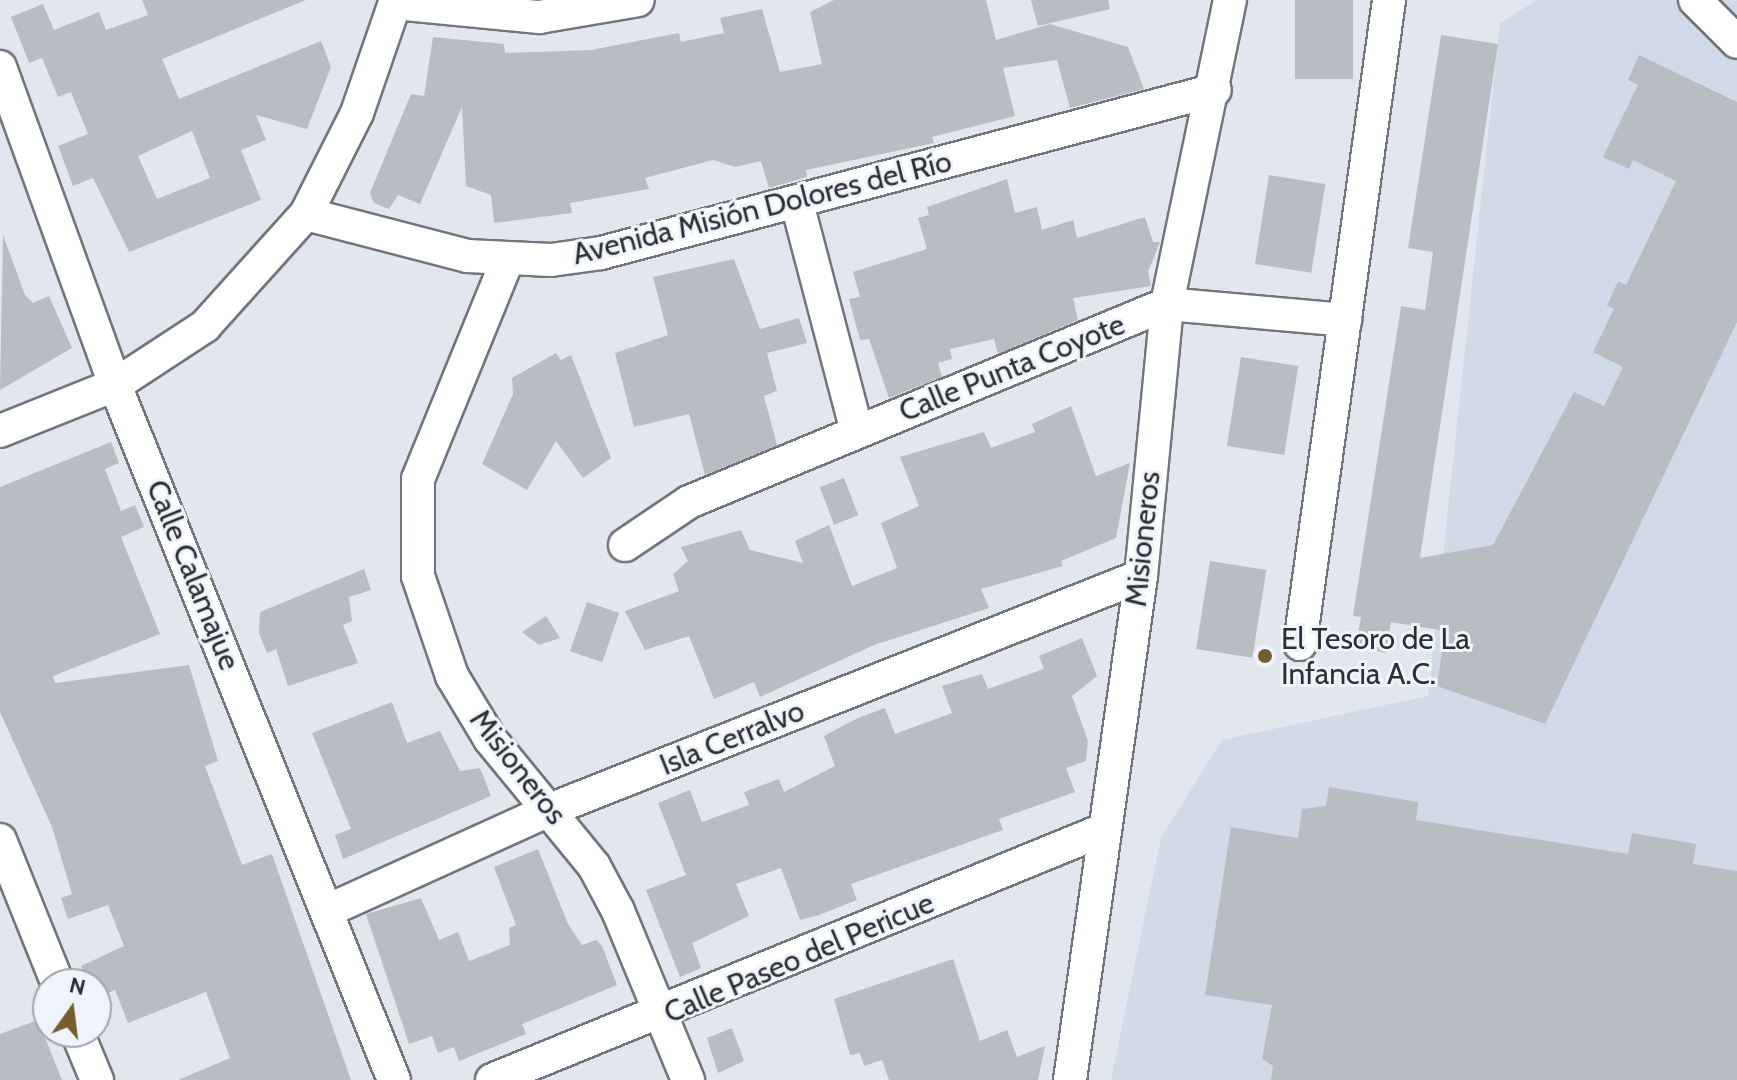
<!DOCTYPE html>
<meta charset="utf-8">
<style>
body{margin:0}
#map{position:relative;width:1737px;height:1080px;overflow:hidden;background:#e2e6ee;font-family:Cabin,sans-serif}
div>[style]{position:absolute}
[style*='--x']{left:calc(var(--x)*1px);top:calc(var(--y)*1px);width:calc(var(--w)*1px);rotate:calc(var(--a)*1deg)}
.built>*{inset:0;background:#d1dae7}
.building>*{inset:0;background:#b8bdc4;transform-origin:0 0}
.roads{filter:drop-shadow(2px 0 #71757c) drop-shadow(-2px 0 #71757c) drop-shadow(0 2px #71757c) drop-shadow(0 -2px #71757c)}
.minor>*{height:32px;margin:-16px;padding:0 16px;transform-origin:16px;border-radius:16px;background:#fff}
.dots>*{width:22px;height:22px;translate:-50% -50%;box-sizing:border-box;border:4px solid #eff3fb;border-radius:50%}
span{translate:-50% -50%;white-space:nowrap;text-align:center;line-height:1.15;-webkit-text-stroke:6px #eff3fb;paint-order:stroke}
.street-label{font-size:30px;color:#2c2e31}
.poi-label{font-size:30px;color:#2c2e31}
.left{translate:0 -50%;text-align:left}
.north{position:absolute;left:32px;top:968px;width:80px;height:80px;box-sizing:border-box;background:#eff3fb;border:2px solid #a1a4aa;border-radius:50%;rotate:14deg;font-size:22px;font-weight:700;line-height:32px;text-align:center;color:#2c2e31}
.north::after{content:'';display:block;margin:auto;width:28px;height:36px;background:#765d2e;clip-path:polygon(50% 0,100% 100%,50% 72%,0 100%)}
</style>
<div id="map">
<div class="built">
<i style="clip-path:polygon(1537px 0,1737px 0,1737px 1080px,1111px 1080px,1161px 838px,1222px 740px,1428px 696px,1500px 23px)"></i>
</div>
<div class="building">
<i style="clip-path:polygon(evenodd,142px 0,306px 0,162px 59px,179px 99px,321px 41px,331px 67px,307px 129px,256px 115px,266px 140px,241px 150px,261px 200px,129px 252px,93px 178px,73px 186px,58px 146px,88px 134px,71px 92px,58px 97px,42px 58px,29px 63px,11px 17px,43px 4px,54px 30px,99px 12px,106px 30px,148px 15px,142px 0,192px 131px,210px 178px,157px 199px,138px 156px,192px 131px)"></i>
<i style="clip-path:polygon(834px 0,986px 0,996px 40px,1050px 24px,1128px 47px,1144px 89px,1070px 108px,1057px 60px,1003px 68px,1015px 116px,932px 137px,934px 143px,806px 170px,807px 177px,769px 188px,761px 161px,735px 167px,713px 160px,645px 178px,649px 189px,570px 203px,572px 213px,494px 223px,491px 195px,466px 186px,462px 107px,420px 204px,398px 195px,389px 209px,374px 203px,370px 193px,411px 94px,424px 96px,433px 37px,504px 44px,505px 53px,591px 50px,679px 33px,681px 42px,724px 33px,720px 18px,762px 9px,780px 72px,822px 64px,810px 12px)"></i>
<i style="clip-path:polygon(1031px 0,1108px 0,1110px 9px,1038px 26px)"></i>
<i style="left:1295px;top:0;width:58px;height:79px"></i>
<i style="clip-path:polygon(1441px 35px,1498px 44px,1420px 558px,1493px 545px,1574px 392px,1604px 406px,1623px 367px,1593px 352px,1614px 309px,1607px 306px,1618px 281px,1626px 285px,1676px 181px,1633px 160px,1629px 169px,1603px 157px,1638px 85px,1628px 80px,1639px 55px,1737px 102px,1737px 322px,1545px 724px,1437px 686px,1445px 631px,1391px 622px,1386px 653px,1356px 647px,1361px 617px,1353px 616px,1401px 306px,1425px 310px,1433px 252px,1408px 248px)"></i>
<i style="left:1269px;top:175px;width:57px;height:90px;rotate:9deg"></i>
<i style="clip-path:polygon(1007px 179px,1015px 213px,1037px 207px,1042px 230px,1073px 220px,1077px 238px,1145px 217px,1153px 242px,1160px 242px,1148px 272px,1151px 286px,1073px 298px,1078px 320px,998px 354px,994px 339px,950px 349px,952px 359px,938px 363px,942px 377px,889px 398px,869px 339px,860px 340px,849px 299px,860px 297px,853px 272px,927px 249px,918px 218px,929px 215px,927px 207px)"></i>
<i style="clip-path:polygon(3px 235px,25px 295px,33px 303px,49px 296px,72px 348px,0 390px)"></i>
<i style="clip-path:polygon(734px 259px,760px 329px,799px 318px,807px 343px,767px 353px,777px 391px,764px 396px,777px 445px,705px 475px,689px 414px,634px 427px,615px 353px,668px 335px,653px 277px)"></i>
<i style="clip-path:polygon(556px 353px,561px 360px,571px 355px,611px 458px,583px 478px,556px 441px,527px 490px,482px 464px,513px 394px,512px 378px)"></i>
<i style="left:1241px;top:357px;width:58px;height:90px;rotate:9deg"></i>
<i style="clip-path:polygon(1071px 406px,1096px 476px,1130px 463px,1116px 538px,1061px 561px,1063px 566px,981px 589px,989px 608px,874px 645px,760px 697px,754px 682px,714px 699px,689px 636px,645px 650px,625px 611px,679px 591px,673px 574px,688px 561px,681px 547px,741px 530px,750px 550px,803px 563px,795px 541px,829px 525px,852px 586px,897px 568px,881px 523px,919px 506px,900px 457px,984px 432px,991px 448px,1035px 432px,1032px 424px)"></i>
<i style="clip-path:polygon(111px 442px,119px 463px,105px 469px,121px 511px,135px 505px,144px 527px,121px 537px,160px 634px,53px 676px,55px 683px,189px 665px,218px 761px,205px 766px,242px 865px,272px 854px,351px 1080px,178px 1080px,230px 1058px,206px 992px,128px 1023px,115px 990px,96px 998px,96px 984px,88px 984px,81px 966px,124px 946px,108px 905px,68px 919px,61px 898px,72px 894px,52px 827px,0 712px,0 487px)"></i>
<i style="left:844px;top:478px;width:40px;height:26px;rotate:69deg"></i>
<i style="left:1210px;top:561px;width:57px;height:89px;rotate:9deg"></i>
<i style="clip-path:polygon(364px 569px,371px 590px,349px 597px,352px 621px,343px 625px,358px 663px,288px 686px,276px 649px,267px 653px,259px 633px,260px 612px)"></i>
<i style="left:587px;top:602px;width:34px;height:52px;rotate:19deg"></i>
<i style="clip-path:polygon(546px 616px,560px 638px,539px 645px,522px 632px)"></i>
<i style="clip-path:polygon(1082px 638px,1097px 676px,1072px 696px,1088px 741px,1086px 761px,1066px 768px,1075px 792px,999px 819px,1003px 830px,851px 884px,857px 900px,819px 915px,800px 920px,781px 868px,736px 884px,749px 916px,692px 943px,701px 968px,680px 977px,646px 890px,686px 875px,658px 803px,690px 790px,702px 822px,749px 805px,744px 792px,779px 779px,784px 792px,835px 766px,824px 736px,858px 718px,885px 708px,895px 734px,952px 713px,942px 686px,982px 674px,988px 689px,1044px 669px,1039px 656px)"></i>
<i style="clip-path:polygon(392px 702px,407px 743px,440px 731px,460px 771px,480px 768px,491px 796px,343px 859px,335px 835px,351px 829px,312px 733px)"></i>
<i style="clip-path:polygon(1329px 787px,1418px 802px,1416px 820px,1628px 854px,1632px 833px,1696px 844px,1693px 864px,1737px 871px,1737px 1080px,1271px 1080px,1273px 1066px,1262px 1059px,1272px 1005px,1205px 995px,1231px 827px,1298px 838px,1302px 809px,1326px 806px)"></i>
<i style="clip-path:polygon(538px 849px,568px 924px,582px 945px,596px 940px,602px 946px,617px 985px,522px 1024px,526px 1034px,459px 1061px,454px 1047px,438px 1053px,432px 1036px,409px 1044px,366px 914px,421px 898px,439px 940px,458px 932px,469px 961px,510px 945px,509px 928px,516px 925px,494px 867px)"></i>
<i style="clip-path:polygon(953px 959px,980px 1041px,1007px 1030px,1017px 1057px,1045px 1046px,1038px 1080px,889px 1080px,882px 1060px,864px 1066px,860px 1053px,850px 1055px,834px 999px)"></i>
<i style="clip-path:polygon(38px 1020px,62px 1080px,0 1080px,0 1034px)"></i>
<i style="clip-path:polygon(732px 1028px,744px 1061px,718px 1073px,707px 1038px)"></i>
</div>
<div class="roads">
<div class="minor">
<i style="--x:1695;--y:0;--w:59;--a:45"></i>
<i style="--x:395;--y:3;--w:145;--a:5.6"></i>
<i style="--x:539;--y:17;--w:100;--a:-9.7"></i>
<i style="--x:0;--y:67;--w:338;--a:70.1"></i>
<i style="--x:115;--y:385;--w:749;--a:68.13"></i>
<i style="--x:797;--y:203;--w:236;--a:75.3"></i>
<i style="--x:306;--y:214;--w:166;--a:14.6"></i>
<i style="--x:467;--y:256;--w:84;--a:2.7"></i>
<i style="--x:551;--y:260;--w:50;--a:-8"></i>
<i style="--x:601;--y:253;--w:635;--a:-14.87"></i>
<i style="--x:507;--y:261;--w:235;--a:112.2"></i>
<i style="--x:418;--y:479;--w:97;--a:90"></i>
<i style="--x:418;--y:576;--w:106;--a:71.2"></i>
<i style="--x:452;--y:676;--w:74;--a:58.9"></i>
<i style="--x:490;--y:739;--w:164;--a:50.7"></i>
<i style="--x:594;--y:866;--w:51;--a:61.9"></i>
<i style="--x:618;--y:911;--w:183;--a:67.5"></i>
<i style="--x:0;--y:431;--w:124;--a:-21.8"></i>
<i style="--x:115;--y:385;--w:108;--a:-33.2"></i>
<i style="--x:205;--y:326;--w:151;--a:-48"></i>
<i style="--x:306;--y:214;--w:113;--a:-63.2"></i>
<i style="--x:357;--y:113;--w:120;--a:-71"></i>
<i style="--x:625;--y:545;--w:77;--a:-33.9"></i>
<i style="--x:689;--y:502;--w:517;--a:-22.5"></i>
<i style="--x:1167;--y:304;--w:179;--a:5.1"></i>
<i style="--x:1300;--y:644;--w:650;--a:-82.13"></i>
<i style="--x:0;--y:840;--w:155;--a:68.1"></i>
<i style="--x:329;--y:910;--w:245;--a:-24.4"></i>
<i style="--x:552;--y:809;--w:633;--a:-21.58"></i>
<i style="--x:77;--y:1032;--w:52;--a:67.4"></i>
<i style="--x:492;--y:1080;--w:660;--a:-22.25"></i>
<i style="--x:1070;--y:1080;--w:509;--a:-81.98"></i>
<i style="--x:1141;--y:576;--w:273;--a:-84.5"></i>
<i style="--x:1167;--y:304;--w:310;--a:-78.3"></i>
</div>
</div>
<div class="dots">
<i style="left:1265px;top:656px;background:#765d2e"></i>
</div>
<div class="street-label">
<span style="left:762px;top:208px;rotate:-14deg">Avenida Misión Dolores del Río</span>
<span style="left:1012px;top:368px;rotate:-22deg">Calle Punta Coyote</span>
<span style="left:1143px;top:539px;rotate:-84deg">Misioneros</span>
<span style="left:193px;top:575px;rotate:68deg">Calle Calamajue</span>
<span style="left:732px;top:738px;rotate:-22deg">Isla Cerralvo</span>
<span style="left:518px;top:767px;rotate:52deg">Misioneros</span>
<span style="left:799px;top:958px;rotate:-23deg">Calle Paseo del Pericue</span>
</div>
<div class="poi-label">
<span class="left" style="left:1281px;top:656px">El Tesoro de La<br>Infancia A.C.</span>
</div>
<div class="north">N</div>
</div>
